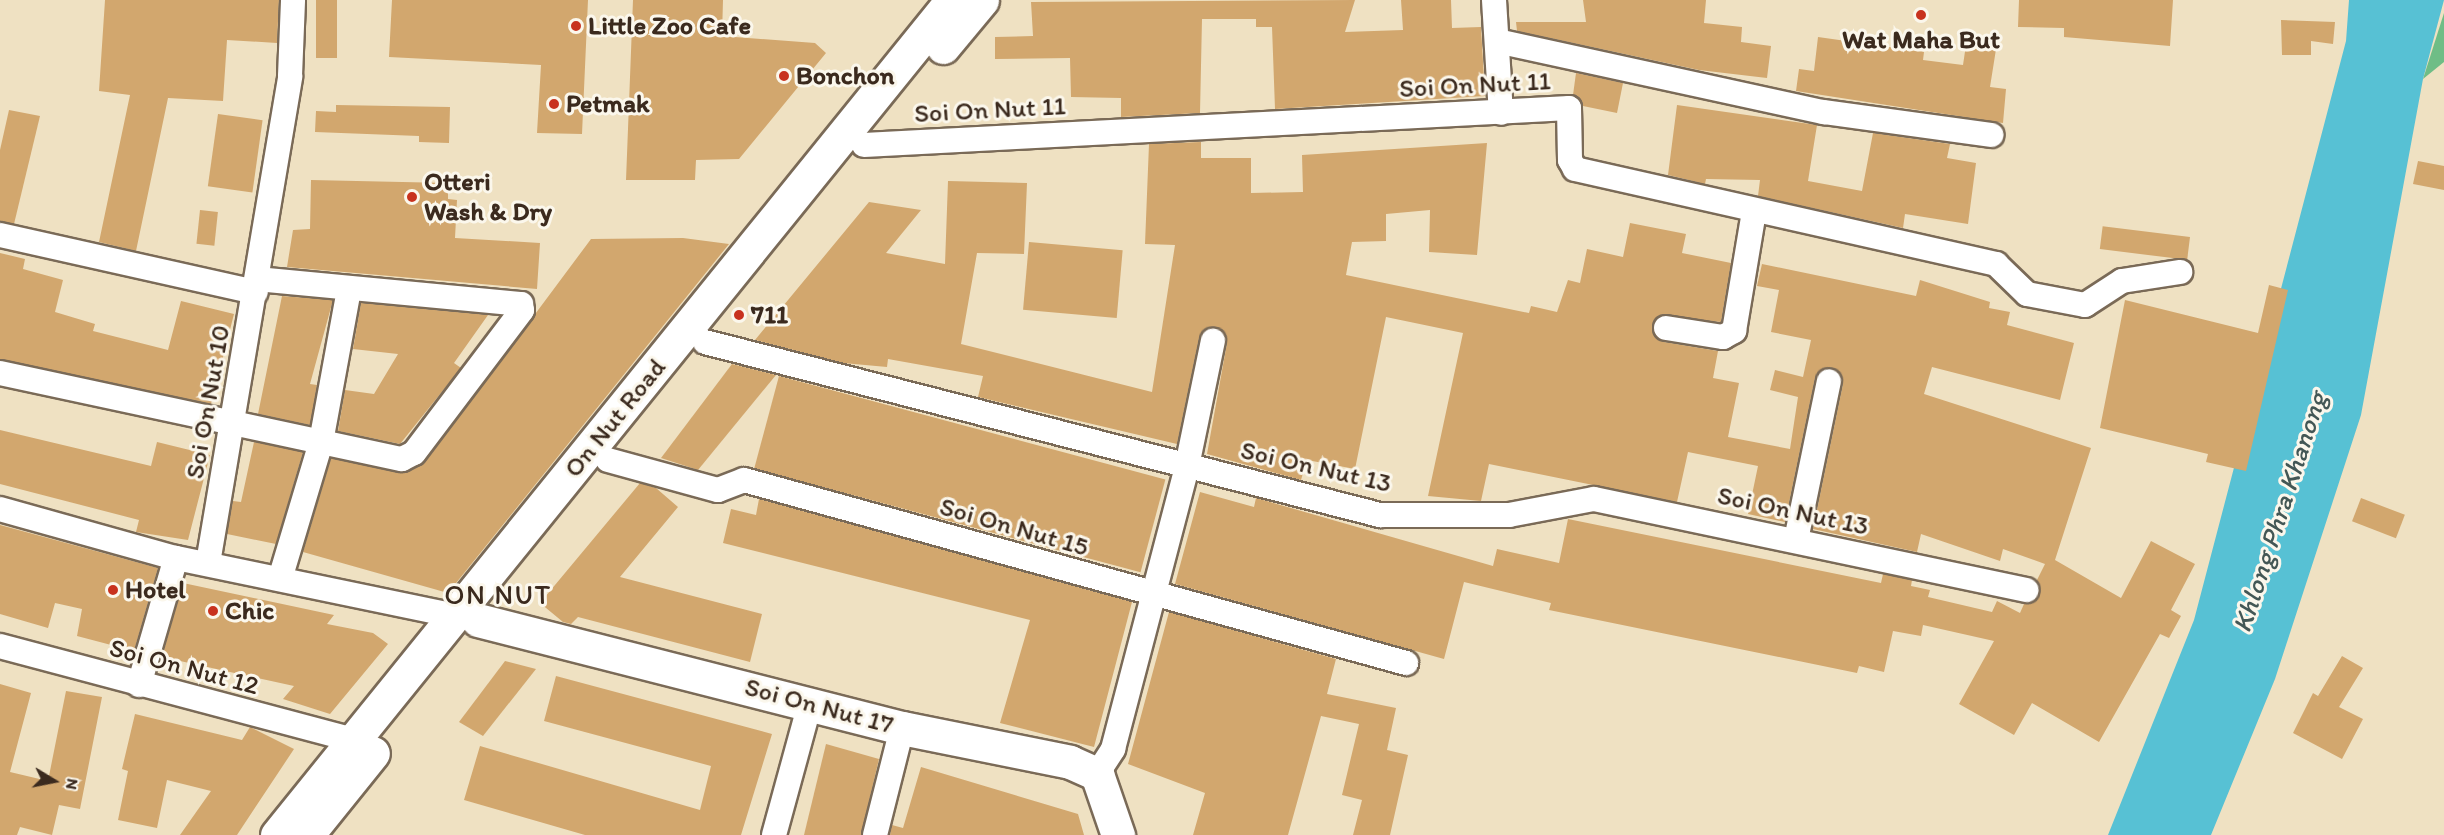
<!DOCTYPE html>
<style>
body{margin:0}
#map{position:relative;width:2444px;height:835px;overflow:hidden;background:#efe1c2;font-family:Itim,sans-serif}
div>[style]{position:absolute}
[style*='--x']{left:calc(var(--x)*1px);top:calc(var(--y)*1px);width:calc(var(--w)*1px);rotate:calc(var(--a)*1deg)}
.forest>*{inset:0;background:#6fbd86}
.water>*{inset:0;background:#57c1d4}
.building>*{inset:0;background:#d2a76e;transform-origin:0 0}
.roads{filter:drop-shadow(2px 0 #7a6a57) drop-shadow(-2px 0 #7a6a57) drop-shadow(0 2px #7a6a57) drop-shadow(0 -2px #7a6a57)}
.street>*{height:24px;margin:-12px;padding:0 12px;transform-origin:12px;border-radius:12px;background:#fff}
.secondary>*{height:33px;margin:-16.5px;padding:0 16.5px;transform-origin:16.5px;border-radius:16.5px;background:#fff}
.primary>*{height:33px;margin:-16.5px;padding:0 16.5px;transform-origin:16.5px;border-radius:16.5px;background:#fff}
.dots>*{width:16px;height:16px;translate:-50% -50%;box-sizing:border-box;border:3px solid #fbf7ec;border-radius:50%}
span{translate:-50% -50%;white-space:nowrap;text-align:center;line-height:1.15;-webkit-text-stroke:6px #fbf7ec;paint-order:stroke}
.poi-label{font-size:26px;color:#3b2a1e;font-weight:700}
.left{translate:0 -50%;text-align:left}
.street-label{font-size:26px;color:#3b2a1e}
.water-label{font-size:27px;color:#435755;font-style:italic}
.quarter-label{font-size:28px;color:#3b2a1e;letter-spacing:1.5px}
.north{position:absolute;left:24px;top:751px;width:60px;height:60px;-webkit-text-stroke:4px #fbf7ec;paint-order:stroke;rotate:100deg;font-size:16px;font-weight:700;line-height:24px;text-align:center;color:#3b2a1e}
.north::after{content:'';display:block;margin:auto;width:21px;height:27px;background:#3b2a1e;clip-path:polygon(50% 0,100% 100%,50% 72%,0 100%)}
</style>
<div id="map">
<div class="forest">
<i style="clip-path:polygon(2444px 13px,2444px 62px,2423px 79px)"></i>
</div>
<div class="water">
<i style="clip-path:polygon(2349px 0,2444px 0,2423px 79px,2361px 415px,2275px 679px,2211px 835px,2108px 835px,2194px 620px,2346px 41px)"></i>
</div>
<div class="building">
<i style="clip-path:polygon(105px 0,279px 0,277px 43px,227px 40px,223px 101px,168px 98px,136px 251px,99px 242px,130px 95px,99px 91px)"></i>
<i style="left:316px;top:0;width:21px;height:58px"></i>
<i style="clip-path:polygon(392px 0,588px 0,582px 134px,537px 133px,541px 65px,389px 57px)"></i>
<i style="clip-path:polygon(633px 0,723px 0,722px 36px,815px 43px,826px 53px,739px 159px,696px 160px,695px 180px,626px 180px)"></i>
<i style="clip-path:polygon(1355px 0,1345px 32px,1403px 30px,1401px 0,1451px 0,1452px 28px,1481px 27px,1485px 96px,1275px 109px,1272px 27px,1256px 27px,1256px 19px,1202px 19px,1200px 113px,1121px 117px,1121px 98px,1071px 97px,1070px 58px,995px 59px,995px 37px,1033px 36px,1031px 2px)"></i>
<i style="clip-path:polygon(1583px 0,1706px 0,1704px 23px,1742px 27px,1741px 42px,1771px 46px,1767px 78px,1699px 70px,1517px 31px,1516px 22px,1586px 22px)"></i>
<i style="clip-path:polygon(2019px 0,2173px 0,2170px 46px,2064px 37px,2064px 28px,2018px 27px)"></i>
<i style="clip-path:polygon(2281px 20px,2335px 22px,2333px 44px,2311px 41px,2311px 55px,2282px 55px)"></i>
<i style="clip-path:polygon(1818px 37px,1924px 52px,1923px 60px,1963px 65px,1967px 38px,1997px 43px,1990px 87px,2006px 89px,2003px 123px,1796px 91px,1799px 69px,1814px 71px)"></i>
<i style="clip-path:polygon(1576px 73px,1623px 83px,1617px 113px,1583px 106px,1573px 95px)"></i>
<i style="clip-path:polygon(336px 105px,450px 107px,449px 143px,419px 142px,419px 136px,315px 132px,316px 111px,336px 112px)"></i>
<i style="clip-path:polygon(1677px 105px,1817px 125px,1808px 181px,1862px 191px,1873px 133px,1950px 144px,1947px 158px,1976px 163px,1968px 224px,1905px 214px,1903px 228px,1758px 196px,1760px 180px,1706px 179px,1705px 184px,1668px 175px)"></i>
<i style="clip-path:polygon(9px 110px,40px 116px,14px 224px,0 221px,0 150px)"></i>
<i style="left:218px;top:114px;width:45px;height:73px;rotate:8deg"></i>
<i style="clip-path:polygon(1201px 142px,1201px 158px,1251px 158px,1251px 193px,1303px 192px,1302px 155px,1487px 143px,1477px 255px,1429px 252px,1430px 210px,1386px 214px,1386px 241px,1352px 242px,1346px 275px,1529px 313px,1531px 306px,1557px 312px,1568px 280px,1580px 283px,1587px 249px,1623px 257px,1630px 223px,1686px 234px,1682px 253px,1731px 263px,1721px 322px,1661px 315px,1653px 333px,1664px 342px,1718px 351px,1713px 378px,1739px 383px,1728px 437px,1790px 449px,1798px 397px,1770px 390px,1775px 370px,1803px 377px,1811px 340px,1771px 332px,1779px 290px,1757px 286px,1762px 264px,1916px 296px,1920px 280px,1990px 302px,1989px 308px,2010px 312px,2007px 325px,2074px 343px,2060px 400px,1932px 367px,1924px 394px,2091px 448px,2055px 560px,2121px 598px,2151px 541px,2195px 564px,2171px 610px,2181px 616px,2169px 638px,2160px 634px,2099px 742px,2032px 703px,2014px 735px,1959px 704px,1994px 641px,1923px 625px,1921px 636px,1893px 631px,1884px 672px,1859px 666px,1857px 673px,1549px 610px,1551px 603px,1464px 582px,1444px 659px,1175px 584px,1200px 492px,1254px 507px,1256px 498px,1493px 566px,1497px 549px,1559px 563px,1568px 519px,1881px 583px,1883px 574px,1912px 580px,1911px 586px,1930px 590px,1928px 597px,1992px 612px,1997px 601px,2020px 613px,2024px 604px,2037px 600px,2037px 580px,2045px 564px,2003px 549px,2000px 561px,1921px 534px,1917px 552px,1813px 529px,1843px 384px,1831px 367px,1815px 378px,1785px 522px,1748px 514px,1758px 466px,1688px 452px,1677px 502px,1489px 464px,1481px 501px,1428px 496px,1463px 333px,1386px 317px,1355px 469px,1307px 460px,1301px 480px,1207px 454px,1227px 343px,1216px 327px,1199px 338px,1177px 444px,978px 397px,983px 376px,888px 359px,887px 367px,843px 363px,755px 340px,869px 202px,921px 210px,886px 253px,945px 264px,948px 181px,1027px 183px,1024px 254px,977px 253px,961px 344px,1152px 392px,1175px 245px,1145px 244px,1149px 144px)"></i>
<i style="clip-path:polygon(2418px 161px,2444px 166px,2444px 190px,2413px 184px)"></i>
<i style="clip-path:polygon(311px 180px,448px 183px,448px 199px,457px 200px,455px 238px,540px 243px,537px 289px,287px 267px,293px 230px,310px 229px)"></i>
<i style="left:200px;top:210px;width:18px;height:34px;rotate:6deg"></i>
<i style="left:2190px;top:237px;width:23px;height:88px;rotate:97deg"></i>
<i style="clip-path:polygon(683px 238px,729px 244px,448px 593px,303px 552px,331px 458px,400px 473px,425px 462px,591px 239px)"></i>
<i style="left:1029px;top:242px;width:94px;height:68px;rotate:5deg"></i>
<i style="clip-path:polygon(0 253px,25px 259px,23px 269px,63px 280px,55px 312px,95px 324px,93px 331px,168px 350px,181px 301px,234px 314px,211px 404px,0 359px)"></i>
<i style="clip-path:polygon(2269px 285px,2288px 290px,2246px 471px,2206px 462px,2208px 454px,2100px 428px,2125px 300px,2258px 333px)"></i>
<i style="clip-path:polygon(282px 296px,333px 300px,310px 384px,317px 385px,310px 425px,258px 414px)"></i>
<i style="clip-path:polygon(361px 303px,488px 315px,454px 363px,461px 368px,400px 444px,338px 431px,345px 390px,374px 394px,398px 354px,353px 349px)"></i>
<i style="clip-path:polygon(732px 364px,776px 375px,698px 470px,661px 458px)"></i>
<i style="left:779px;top:376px;width:400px;height:96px;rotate:15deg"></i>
<i style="clip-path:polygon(0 430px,151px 466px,157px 442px,210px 455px,188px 540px,136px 532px,139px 520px,0 484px)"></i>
<i style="clip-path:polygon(254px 442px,303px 452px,276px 544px,227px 534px,233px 501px,241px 502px)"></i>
<i style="clip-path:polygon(640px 483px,656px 488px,678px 507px,620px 577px,762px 614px,750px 662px,578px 617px,571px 624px,563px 622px,540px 603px)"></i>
<i style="left:2361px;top:498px;width:47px;height:25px;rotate:21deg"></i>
<i style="clip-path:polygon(759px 499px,1132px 602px,1094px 747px,1000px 723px,1030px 620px,723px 543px,731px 509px,756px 515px)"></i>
<i style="clip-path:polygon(0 525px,158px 568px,134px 651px,77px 636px,82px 609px,55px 603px,48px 628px,0 614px)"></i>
<i style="clip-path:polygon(183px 583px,334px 615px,327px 624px,373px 633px,388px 644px,330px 714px,283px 699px,294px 686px,162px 657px)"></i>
<i style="clip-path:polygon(1169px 612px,1336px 659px,1327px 694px,1396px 708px,1387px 750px,1408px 755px,1390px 835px,1353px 835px,1362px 800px,1342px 795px,1359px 724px,1321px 716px,1288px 835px,1193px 835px,1205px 793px,1128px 764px)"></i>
<i style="clip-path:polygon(2342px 656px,2363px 668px,2339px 707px,2363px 719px,2342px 759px,2293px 733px,2313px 693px,2318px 696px)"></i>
<i style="clip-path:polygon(505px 661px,536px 669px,483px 736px,459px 722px)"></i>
<i style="clip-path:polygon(556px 676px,772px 734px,741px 835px,585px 835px,464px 800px,480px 746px,700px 810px,711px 766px,544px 721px)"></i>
<i style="clip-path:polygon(0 684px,31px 693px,10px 772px,48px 781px,66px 691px,102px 697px,80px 809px,59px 805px,52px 835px,20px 827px,17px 835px,0 835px)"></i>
<i style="clip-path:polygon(135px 714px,242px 740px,250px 727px,294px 749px,237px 835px,180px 835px,211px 791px,167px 780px,157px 828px,118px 820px,128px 771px,122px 769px)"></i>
<i style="clip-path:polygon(826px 744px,879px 759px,861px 835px,804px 835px)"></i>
<i style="clip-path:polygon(921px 767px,1078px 814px,1084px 835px,890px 835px,892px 825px,903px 828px)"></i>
</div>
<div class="roads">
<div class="street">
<i style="--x:1494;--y:0;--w:113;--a:86.5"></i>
<i style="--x:1497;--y:41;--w:335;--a:12.3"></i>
<i style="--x:1824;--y:112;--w:169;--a:7.8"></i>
<i style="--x:864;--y:145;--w:706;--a:-3"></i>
<i style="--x:1569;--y:108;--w:52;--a:88.9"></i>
<i style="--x:1570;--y:160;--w:10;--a:61"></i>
<i style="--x:1575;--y:169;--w:432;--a:12.7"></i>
<i style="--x:1996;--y:264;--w:43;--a:44.1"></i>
<i style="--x:2027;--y:294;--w:59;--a:10.7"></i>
<i style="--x:2085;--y:305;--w:44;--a:-33"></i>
<i style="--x:2122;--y:281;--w:59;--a:-8.8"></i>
<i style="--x:0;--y:235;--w:262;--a:12.6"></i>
<i style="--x:1666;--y:328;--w:58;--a:9"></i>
<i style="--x:1723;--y:337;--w:13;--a:-29"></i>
<i style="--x:1734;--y:331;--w:122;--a:-80.5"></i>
<i style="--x:705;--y:342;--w:697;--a:14.38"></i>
<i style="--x:1380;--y:515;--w:129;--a:0"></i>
<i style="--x:1509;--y:515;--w:86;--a:-10.7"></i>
<i style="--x:1594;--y:499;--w:442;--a:11.9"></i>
<i style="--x:0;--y:373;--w:411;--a:12.1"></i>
<i style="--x:402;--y:459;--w:13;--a:-27"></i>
<i style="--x:414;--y:453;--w:179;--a:-52.9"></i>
<i style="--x:522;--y:310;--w:6;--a:-99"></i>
<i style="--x:521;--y:304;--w:264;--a:-174.6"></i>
<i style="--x:608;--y:460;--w:114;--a:15.3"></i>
<i style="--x:718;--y:490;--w:28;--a:-21"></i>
<i style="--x:744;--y:480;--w:687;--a:15.45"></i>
<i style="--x:0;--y:509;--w:183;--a:15.6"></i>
<i style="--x:176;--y:558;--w:285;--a:11.7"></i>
<i style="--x:1796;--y:540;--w:162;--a:-78.3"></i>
<i style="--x:208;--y:563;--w:494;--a:-80.4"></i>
<i style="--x:290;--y:76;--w:76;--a:-87.7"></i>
<i style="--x:280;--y:579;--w:143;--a:-73.3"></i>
<i style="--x:321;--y:442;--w:155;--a:-79.6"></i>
<i style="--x:0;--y:646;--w:366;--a:14.9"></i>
<i style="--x:139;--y:685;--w:132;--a:-73.8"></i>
<i style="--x:1097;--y:774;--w:30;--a:-57"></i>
<i style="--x:1113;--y:749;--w:293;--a:-75.3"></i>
<i style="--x:1187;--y:466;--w:128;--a:-78.3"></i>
<i style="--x:774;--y:835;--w:137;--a:-74.7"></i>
<i style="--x:875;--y:835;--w:110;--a:-75.8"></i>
</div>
<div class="secondary">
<i style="--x:478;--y:620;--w:438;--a:14.3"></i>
<i style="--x:902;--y:728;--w:171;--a:11.4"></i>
<i style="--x:1070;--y:762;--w:30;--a:24"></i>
<i style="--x:1097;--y:774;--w:65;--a:71"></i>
</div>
<div class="primary">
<i style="--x:943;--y:47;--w:61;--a:-50.3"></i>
<i style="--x:277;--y:835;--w:1074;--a:-51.05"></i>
<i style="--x:307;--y:835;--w:105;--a:-51.2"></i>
</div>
</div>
<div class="dots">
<i style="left:1921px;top:15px;background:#c8321e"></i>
<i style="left:576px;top:26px;background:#c8321e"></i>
<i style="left:784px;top:76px;background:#c8321e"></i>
<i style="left:554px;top:104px;background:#c8321e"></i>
<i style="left:412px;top:197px;background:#c8321e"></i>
<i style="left:739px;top:315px;background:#c8321e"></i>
<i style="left:113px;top:590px;background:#c8321e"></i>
<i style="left:213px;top:611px;background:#c8321e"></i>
</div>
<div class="poi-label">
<span class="left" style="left:588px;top:26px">Little Zoo Cafe</span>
<span style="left:1921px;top:40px">Wat Maha But</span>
<span class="left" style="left:796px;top:76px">Bonchon</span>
<span class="left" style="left:566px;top:104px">Petmak</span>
<span class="left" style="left:424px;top:197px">Otteri<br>Wash &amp; Dry</span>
<span class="left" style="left:751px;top:315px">711</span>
<span class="left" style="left:125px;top:590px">Hotel</span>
<span class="left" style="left:225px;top:611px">Chic</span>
</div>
<div class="street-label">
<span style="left:1475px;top:85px;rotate:-3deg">Soi On Nut 11</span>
<span style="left:990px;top:110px;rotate:-3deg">Soi On Nut 11</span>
<span style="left:208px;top:402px;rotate:-80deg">Soi On Nut 10</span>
<span style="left:615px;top:418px;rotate:-51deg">On Nut Road</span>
<span style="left:1316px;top:467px;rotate:13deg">Soi On Nut 13</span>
<span style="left:1793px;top:511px;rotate:12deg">Soi On Nut 13</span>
<span style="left:1014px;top:527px;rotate:16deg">Soi On Nut 15</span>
<span style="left:184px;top:667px;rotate:15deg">Soi On Nut 12</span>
<span style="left:819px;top:706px;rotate:15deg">Soi On Nut 17</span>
</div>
<div class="water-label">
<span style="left:2279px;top:512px;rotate:-72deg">Khlong Phra Khanong</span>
</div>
<div class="quarter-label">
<span style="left:498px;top:594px">ON NUT</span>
</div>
<div class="north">N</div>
</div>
